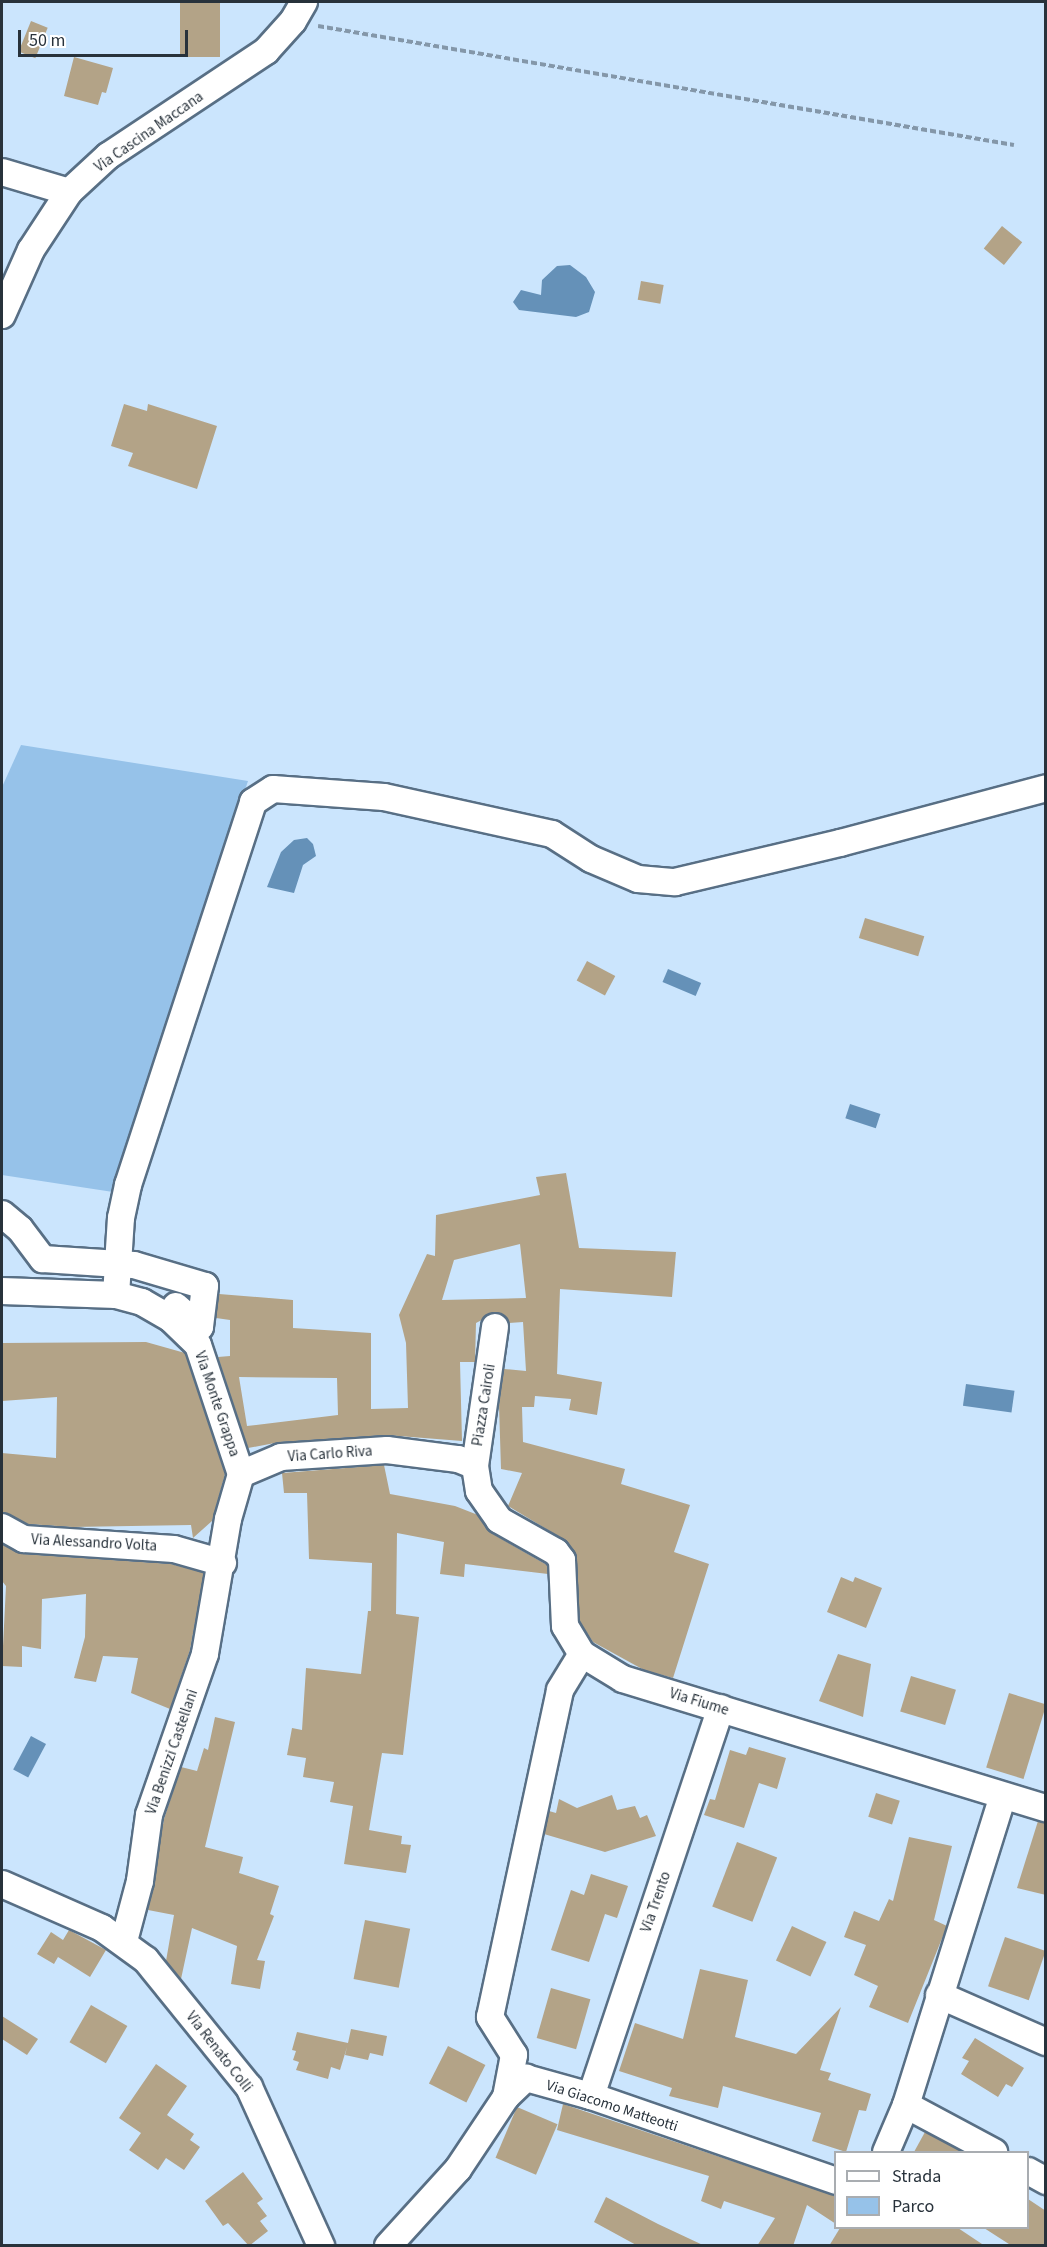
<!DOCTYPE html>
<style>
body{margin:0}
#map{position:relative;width:1047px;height:2247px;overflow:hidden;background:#cbe5fd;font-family:"Source Sans 3",sans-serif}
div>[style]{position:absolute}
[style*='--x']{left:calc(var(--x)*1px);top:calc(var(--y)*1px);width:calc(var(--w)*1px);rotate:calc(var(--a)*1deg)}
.green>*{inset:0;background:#96c2e9}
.water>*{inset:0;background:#6591b8;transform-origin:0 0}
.building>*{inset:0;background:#b3a387;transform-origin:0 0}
.path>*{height:4px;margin-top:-2px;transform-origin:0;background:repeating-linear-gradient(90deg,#8497a9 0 6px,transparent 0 9px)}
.roads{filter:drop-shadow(2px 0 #586f85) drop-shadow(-2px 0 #586f85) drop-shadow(0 2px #586f85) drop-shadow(0 -2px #586f85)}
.minor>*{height:26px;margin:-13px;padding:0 13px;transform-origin:13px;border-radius:13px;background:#fff}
span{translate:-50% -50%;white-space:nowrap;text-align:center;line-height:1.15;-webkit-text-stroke:4.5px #fff;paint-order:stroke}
.street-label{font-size:15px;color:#28323b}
.frame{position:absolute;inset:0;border:3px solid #28323b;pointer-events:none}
.legend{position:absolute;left:834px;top:2151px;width:195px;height:78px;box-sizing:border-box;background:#fff;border:2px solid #a9adb1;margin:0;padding:8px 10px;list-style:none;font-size:18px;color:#28323b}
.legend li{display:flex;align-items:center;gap:12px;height:30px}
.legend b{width:30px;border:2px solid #a9adb1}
.scale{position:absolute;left:18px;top:30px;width:170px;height:27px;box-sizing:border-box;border:3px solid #28323b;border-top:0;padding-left:8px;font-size:18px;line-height:21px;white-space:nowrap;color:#28323b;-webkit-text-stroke:4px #fff;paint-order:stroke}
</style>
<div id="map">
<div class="green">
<i style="clip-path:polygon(21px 745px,248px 781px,113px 1192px,2px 1175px,2px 787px)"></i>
</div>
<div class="water">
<i style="clip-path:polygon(570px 265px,586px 277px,595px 292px,589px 312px,576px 317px,519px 310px,513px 302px,521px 290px,541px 295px,542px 280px,557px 266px)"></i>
<i style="clip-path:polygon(307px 838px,313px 844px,316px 856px,303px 865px,294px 893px,267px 887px,281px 852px,294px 840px)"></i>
<i style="left:668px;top:969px;width:36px;height:14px;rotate:23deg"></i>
<i style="left:850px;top:1104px;width:32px;height:15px;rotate:18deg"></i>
<i style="left:966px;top:1384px;width:49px;height:22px;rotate:8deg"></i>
<i style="left:31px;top:1736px;width:17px;height:38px;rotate:28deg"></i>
</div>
<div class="building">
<i style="left:180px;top:2px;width:40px;height:55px"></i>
<i style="left:31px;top:21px;width:18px;height:33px;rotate:22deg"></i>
<i style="clip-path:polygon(74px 57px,113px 68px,106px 93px,102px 92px,98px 105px,64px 96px)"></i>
<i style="left:1002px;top:226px;width:26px;height:29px;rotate:39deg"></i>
<i style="left:641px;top:281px;width:23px;height:19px;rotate:10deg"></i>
<i style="clip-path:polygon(124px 404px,147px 411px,148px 404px,217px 426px,197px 489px,128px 466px,133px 453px,111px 446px)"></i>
<i style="left:865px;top:918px;width:62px;height:21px;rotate:17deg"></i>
<i style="left:587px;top:961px;width:32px;height:22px;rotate:28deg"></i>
<i style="clip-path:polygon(evenodd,566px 1173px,579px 1248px,676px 1252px,672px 1297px,560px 1289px,557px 1374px,602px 1382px,597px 1415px,569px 1410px,571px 1399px,535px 1396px,534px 1407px,522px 1407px,523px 1442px,625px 1469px,621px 1484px,690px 1505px,674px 1552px,709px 1564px,673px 1678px,644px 1670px,593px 1642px,580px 1622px,574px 1551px,563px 1539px,508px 1506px,522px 1473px,501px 1469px,499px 1405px,504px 1369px,526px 1371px,523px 1322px,509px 1323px,497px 1312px,476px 1323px,475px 1362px,460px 1362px,462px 1441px,386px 1435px,280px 1442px,248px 1448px,218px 1357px,230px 1356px,230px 1320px,216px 1318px,219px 1294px,293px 1300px,293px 1328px,371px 1333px,371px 1409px,408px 1408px,406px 1343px,399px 1315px,427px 1254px,435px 1256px,436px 1215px,540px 1195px,536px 1177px,566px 1173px,520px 1244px,526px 1298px,442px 1300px,454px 1260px,520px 1244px,566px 1173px,239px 1377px,337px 1378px,338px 1415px,247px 1426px,239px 1377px)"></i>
<i style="clip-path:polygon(146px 1342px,185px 1353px,225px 1474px,212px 1521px,193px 1538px,191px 1525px,72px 1527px,28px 1524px,2px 1512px,2px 1453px,56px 1458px,57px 1397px,2px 1401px,2px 1343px)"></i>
<i style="clip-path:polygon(384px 1465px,390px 1494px,455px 1506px,478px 1515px,491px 1533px,547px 1565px,548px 1574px,465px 1564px,464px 1577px,440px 1574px,444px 1542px,397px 1533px,396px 1614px,419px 1617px,403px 1755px,382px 1753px,369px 1830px,402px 1836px,401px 1844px,411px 1845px,406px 1873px,344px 1864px,353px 1806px,330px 1802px,334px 1782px,303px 1777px,306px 1758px,287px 1755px,292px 1728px,302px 1730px,306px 1668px,361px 1674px,368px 1611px,371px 1611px,372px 1563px,309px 1559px,307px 1493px,284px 1493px,282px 1473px)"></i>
<i style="clip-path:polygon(2px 1544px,23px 1554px,171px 1564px,204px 1573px,190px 1650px,170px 1709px,131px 1693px,138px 1658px,103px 1656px,96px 1682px,74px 1678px,85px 1637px,86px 1594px,42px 1599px,41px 1649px,22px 1646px,22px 1667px,2px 1666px,6px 1586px,2px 1581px)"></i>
<i style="clip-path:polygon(841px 1577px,853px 1582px,855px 1577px,882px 1588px,866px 1628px,827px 1612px)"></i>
<i style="clip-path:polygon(838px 1654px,871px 1664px,863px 1717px,819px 1701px)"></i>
<i style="left:911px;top:1676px;width:47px;height:37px;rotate:17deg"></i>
<i style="left:1009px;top:1693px;width:39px;height:78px;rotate:17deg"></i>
<i style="clip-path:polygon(215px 1717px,235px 1722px,205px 1847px,243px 1857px,239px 1873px,279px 1886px,270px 1914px,274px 1916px,257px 1960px,265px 1961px,260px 1989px,231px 1984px,237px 1946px,192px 1928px,181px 1979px,166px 1961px,174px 1915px,148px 1910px,164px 1819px,181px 1767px,197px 1771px,204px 1748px,208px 1750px)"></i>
<i style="clip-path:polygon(749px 1747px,786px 1758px,777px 1789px,759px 1783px,744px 1828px,704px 1815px,710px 1799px,715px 1800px,730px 1750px,746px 1755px)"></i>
<i style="left:876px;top:1793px;width:25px;height:25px;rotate:18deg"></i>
<i style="clip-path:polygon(612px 1795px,617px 1810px,635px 1806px,640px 1818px,647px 1815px,656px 1836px,605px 1852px,544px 1834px,549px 1811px,556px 1813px,559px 1799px,577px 1808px)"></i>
<i style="clip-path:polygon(1038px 1821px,1046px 1823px,1046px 1895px,1017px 1888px)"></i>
<i style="clip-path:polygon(909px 1837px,952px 1846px,934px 1920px,947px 1926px,908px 2023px,869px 2007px,878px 1986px,854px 1975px,866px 1945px,844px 1937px,854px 1911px,879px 1921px,889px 1899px,893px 1901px)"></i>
<i style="left:737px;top:1842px;width:43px;height:69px;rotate:21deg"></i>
<i style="clip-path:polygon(591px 1874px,628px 1886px,617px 1918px,605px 1914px,589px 1962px,551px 1950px,571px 1890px,584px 1895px)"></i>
<i style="left:365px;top:1920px;width:46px;height:60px;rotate:11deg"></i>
<i style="left:792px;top:1926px;width:38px;height:38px;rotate:25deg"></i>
<i style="clip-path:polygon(69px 1930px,106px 1950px,90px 1977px,58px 1957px,54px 1964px,37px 1954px,51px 1932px,63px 1940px)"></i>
<i style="left:1005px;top:1937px;width:43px;height:52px;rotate:19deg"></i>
<i style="clip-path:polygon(700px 1969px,748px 1980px,735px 2037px,796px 2054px,841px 2007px,820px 2070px,831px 2073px,828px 2080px,871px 2094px,866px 2111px,859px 2110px,846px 2152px,812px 2141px,821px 2113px,723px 2086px,718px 2108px,669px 2096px,672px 2088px,619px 2071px,635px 2023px,683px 2039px)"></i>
<i style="left:551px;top:1988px;width:41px;height:52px;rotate:16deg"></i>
<i style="left:91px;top:2005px;width:42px;height:43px;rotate:30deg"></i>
<i style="clip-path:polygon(2px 2016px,38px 2039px,27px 2055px,2px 2039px)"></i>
<i style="clip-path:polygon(351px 2029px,387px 2036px,383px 2056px,370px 2053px,368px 2060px,345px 2055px,347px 2047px,340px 2070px,331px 2067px,328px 2079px,296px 2070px,299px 2062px,293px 2060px,296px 2051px,292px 2050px,297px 2032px,348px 2043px)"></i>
<i style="clip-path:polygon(975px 2038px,1024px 2068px,1012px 2087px,1006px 2084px,998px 2097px,961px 2074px,969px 2061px,962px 2058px)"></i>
<i style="left:448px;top:2046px;width:42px;height:42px;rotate:27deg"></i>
<i style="clip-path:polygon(156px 2064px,187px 2086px,167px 2115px,194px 2134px,190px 2140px,200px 2147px,184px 2170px,166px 2158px,158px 2170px,129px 2150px,141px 2133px,119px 2118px)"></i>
<i style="clip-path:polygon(563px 2104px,836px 2196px,836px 2224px,807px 2205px,793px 2246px,757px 2246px,775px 2218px,724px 2201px,721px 2209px,701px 2201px,709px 2176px,557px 2130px)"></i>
<i style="left:517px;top:2107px;width:44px;height:55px;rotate:23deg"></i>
<i style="clip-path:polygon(925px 2132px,963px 2152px,914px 2152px)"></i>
<i style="clip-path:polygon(243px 2172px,263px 2199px,257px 2203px,267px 2216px,260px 2221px,268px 2231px,249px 2246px,228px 2223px,223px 2226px,205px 2201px)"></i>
<i style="clip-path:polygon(606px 2197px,658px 2224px,705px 2246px,638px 2246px,594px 2222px)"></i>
<i style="clip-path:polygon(1028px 2199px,1046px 2211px,1046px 2246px,1012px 2246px,984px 2228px,1028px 2228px)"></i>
<i style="clip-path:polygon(840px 2228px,958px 2228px,985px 2246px,829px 2246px)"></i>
</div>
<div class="path">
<i style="--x:318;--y:26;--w:706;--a:9.7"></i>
</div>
<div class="roads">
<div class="minor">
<i style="--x:2;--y:172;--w:70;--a:16.6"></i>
<i style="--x:2;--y:315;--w:71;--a:-66"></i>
<i style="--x:31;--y:250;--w:69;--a:-56.8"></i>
<i style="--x:69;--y:192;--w:53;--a:-42.7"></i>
<i style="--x:108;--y:156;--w:190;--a:-33.6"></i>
<i style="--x:266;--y:51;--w:40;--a:-48"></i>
<i style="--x:293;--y:21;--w:22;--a:-60"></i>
<i style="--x:2;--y:1214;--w:23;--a:40"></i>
<i style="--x:20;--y:1229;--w:38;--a:53"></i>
<i style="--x:43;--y:1259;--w:91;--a:3.8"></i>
<i style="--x:134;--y:1265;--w:74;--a:16.5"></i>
<i style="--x:205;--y:1286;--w:41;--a:97"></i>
<i style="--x:200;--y:1327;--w:32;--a:-139"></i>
<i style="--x:2;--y:1291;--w:114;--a:2"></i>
<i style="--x:116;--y:1295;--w:27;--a:15"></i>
<i style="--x:142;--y:1302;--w:34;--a:30"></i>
<i style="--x:171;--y:1319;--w:37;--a:44"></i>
<i style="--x:198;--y:1345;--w:136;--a:71.6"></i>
<i style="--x:241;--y:1474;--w:47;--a:106.1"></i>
<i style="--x:228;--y:1519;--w:137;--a:99.7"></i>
<i style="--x:205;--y:1654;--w:170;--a:109.2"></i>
<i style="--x:149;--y:1815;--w:67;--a:97.8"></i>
<i style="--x:140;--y:1881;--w:62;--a:104.9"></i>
<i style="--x:116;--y:1295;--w:77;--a:-86.3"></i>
<i style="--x:121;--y:1218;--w:34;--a:-78"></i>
<i style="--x:128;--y:1185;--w:403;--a:-71.9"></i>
<i style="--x:253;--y:802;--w:24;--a:-33"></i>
<i style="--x:273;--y:789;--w:111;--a:4.1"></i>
<i style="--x:384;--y:797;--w:172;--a:12.4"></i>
<i style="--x:552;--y:834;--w:46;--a:32.7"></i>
<i style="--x:591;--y:859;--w:51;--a:23.1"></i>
<i style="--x:638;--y:879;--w:37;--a:5"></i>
<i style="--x:675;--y:882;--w:170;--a:-13.3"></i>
<i style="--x:840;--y:843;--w:213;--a:-14.9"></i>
<i style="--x:495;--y:1327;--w:140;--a:98.2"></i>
<i style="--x:475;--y:1466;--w:25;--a:81"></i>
<i style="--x:479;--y:1491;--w:35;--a:55"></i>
<i style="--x:499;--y:1520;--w:65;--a:29.3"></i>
<i style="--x:556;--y:1552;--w:10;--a:53"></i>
<i style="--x:562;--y:1560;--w:66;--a:87.4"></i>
<i style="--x:565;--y:1626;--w:33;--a:59"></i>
<i style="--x:582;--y:1654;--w:48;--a:31.4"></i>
<i style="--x:623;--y:1679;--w:442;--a:17"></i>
<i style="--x:241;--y:1474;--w:43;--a:-23"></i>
<i style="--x:281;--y:1457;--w:106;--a:-3.8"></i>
<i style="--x:387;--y:1450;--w:72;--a:7.2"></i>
<i style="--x:458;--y:1459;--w:18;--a:22"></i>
<i style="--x:2;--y:1527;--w:25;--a:29"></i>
<i style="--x:24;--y:1539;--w:150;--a:3.8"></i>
<i style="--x:174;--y:1549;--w:51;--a:15.9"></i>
<i style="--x:2;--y:1884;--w:109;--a:23.7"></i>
<i style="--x:102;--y:1928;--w:54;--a:36"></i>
<i style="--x:146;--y:1960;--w:164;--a:51"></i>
<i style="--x:249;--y:2087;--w:175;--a:65.6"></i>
<i style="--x:939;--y:1995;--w:117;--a:23.7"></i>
<i style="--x:591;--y:2096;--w:409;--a:-71.5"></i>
<i style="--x:506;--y:2097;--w:43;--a:-79.2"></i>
<i style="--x:514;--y:2055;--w:45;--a:-122.3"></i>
<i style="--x:490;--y:2017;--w:334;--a:-77.9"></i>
<i style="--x:560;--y:1690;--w:42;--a:-58.6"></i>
<i style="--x:906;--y:2105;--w:100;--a:28.1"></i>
<i style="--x:886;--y:2152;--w:51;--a:-66.9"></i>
<i style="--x:906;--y:2105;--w:324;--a:-72.6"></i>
<i style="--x:1028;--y:2171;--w:21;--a:29"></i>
<i style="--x:388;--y:2246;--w:104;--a:-47.7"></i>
<i style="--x:458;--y:2169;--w:87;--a:-56.3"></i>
<i style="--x:506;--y:2097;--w:28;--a:-44"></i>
<i style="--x:526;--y:2078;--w:67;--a:15.5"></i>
<i style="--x:591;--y:2096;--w:259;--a:19.1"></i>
</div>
</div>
<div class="street-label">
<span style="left:149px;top:132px;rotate:-35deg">Via Cascina Maccana</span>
<span style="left:217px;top:1404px;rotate:71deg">Via Monte Grappa</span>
<span style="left:484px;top:1405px;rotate:-81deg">Piazza Cairoli</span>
<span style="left:330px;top:1454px;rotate:-4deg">Via Carlo Riva</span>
<span style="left:94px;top:1543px;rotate:3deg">Via Alessandro Volta</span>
<span style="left:699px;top:1702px;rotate:17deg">Via Fiume</span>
<span style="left:172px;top:1752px;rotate:-71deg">Via Benizzi Castellani</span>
<span style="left:656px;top:1902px;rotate:-71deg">Via Trento</span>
<span style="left:219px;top:2052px;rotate:52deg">Via Renato Colli</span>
<span style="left:612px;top:2106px;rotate:18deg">Via Giacomo Matteotti</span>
</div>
<div class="frame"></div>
<ul class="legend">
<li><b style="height:8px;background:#fff"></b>Strada</li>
<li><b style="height:16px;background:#96c2e9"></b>Parco</li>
</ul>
<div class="scale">50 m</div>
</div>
